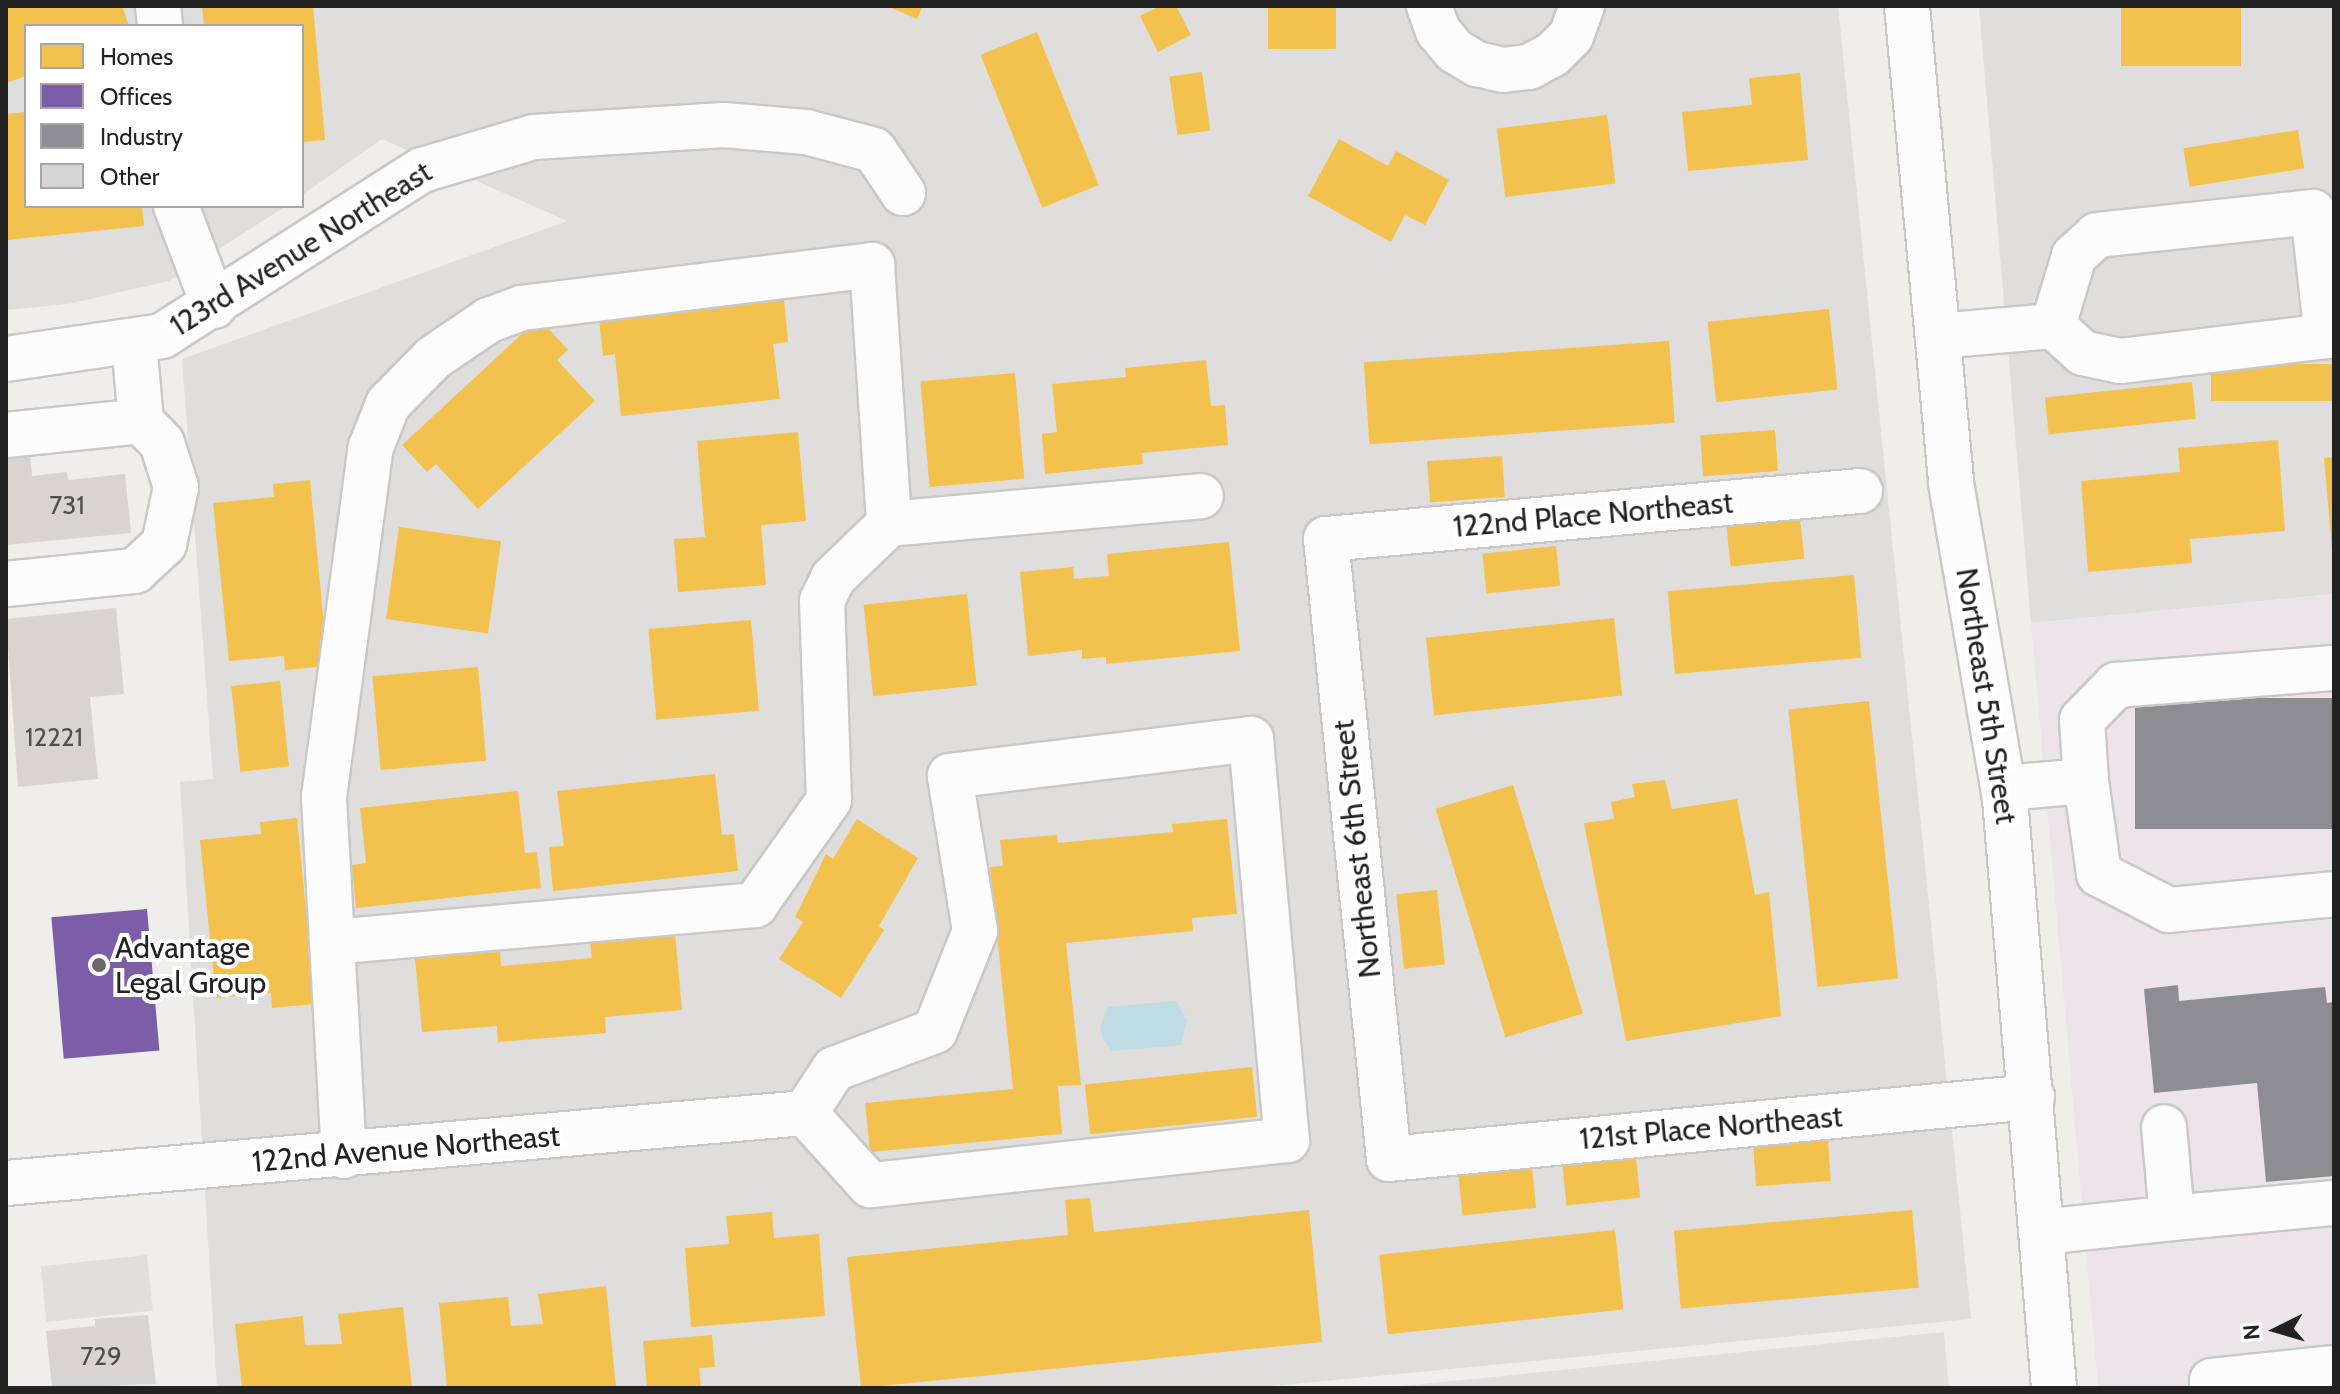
<!DOCTYPE html>
<style>
body{margin:0}
#map{position:relative;width:2340px;height:1394px;overflow:hidden;background:#f0eeeb;font-family:Cabin,sans-serif}
div>[style]{position:absolute}
[style*='--x']{left:calc(var(--x)*1px);top:calc(var(--y)*1px);width:calc(var(--w)*1px);rotate:calc(var(--a)*1deg)}
.residential>*{inset:0;background:#dfdedc}
.industrial>*{inset:0;background:#ede4e9}
.parking>*{inset:0;background:#e0dfde;transform-origin:0 0}
.water>*{inset:0;background:#bfdbe3}
.homes>*{inset:0;background:#f2c14e;transform-origin:0 0}
.offices>*{inset:0;background:#7b5ea7;transform-origin:0 0}
.industry>*{inset:0;background:#8d8d92;transform-origin:0 0}
.building>*{inset:0;background:#d7d4d2}
.roads{filter:drop-shadow(2px 0 #c9c8c7) drop-shadow(-2px 0 #c9c8c7) drop-shadow(0 2px #c9c8c7) drop-shadow(0 -2px #c9c8c7)}
.minor>*{height:44px;margin:-22px;padding:0 22px;transform-origin:22px;border-radius:22px;background:#fdfcfc}
.dots>*{width:22px;height:22px;translate:-50% -50%;box-sizing:border-box;border:4px solid #fff;border-radius:50%}
span{translate:-50% -50%;white-space:nowrap;text-align:center;line-height:1.15;-webkit-text-stroke:8px #fff;paint-order:stroke}
.number-label{font-size:26px;color:#4f4e4e}
.number-label span{-webkit-text-stroke-width:0}
.street-label{font-size:30px;color:#222}
.poi-label{font-size:30px;color:#222}
.left{translate:0 -50%;text-align:left}
.frame{position:absolute;inset:0;border:8px solid #222;pointer-events:none}
.legend{position:absolute;left:24px;top:24px;width:280px;height:184px;box-sizing:border-box;background:#fff;border:2px solid #a7a7a7;margin:0;padding:10px 14px;list-style:none;font-size:24px;color:#222}
.legend li{display:flex;align-items:center;gap:16px;height:40px}
.legend b{width:40px;border:2px solid #a7a7a7}
.north{position:absolute;left:2236px;top:1290px;width:80px;height:80px;-webkit-text-stroke:6px #fff;paint-order:stroke;rotate:265deg;font-size:22px;font-weight:700;line-height:32px;text-align:center;color:#222}
.north::after{content:'';display:block;margin:auto;width:28px;height:36px;background:#222;clip-path:polygon(50% 0,100% 100%,50% 72%,0 100%)}
</style>
<div id="map">
<div class="residential">
<i style="clip-path:polygon(6px 6px,1838px 6px,1971px 1319px,1253px 1388px,217px 1388px,180px 782px,213px 779px,182px 359px,567px 221px,382px 139px,302px 195px,302px 26px,26px 26px,26px 206px,286px 206px,169px 281px,68px 304px,6px 310px)"></i>
<i style="clip-path:polygon(1979px 6px,2334px 6px,2334px 594px,2031px 623px)"></i>
</div>
<div class="industrial">
<i style="clip-path:polygon(2334px 594px,2334px 1388px,2098px 1388px,2031px 623px)"></i>
</div>
<div class="parking">
<i style="left:147px;top:1255px;width:56px;height:107px;rotate:84deg"></i>
<i style="clip-path:polygon(1944px 1332px,1949px 1388px,1382px 1388px)"></i>
</div>
<div class="water">
<i style="clip-path:polygon(1176px 1001px,1187px 1020px,1181px 1045px,1112px 1051px,1103px 1039px,1100px 1027px,1108px 1007px)"></i>
</div>
<div class="homes">
<i style="clip-path:polygon(6px 6px,122px 6px,129px 26px,26px 26px,26px 76px,6px 83px)"></i>
<i style="clip-path:polygon(202px 6px,313px 6px,325px 140px,302px 142px,302px 26px,204px 26px)"></i>
<i style="clip-path:polygon(887px 6px,923px 6px,917px 19px)"></i>
<i style="clip-path:polygon(1160px 6px,1176px 6px,1191px 35px,1158px 52px,1140px 16px)"></i>
<i style="left:1268px;top:6px;width:68px;height:43px"></i>
<i style="left:2121px;top:6px;width:120px;height:60px"></i>
<i style="left:1037px;top:32px;width:165px;height:61px;rotate:68deg"></i>
<i style="left:1202px;top:72px;width:59px;height:33px;rotate:82deg"></i>
<i style="clip-path:polygon(1800px 73px,1808px 160px,1688px 171px,1682px 112px,1752px 105px,1749px 78px)"></i>
<i style="clip-path:polygon(26px 112px,26px 206px,142px 206px,144px 226px,6px 240px,6px 114px)"></i>
<i style="left:1607px;top:115px;width:69px;height:111px;rotate:83deg"></i>
<i style="left:2298px;top:130px;width:39px;height:116px;rotate:81deg"></i>
<i style="clip-path:polygon(1339px 139px,1388px 166px,1396px 151px,1449px 180px,1425px 225px,1405px 215px,1391px 242px,1308px 196px)"></i>
<i style="clip-path:polygon(784px 299px,788px 342px,773px 344px,780px 399px,621px 416px,615px 354px,603px 356px,599px 319px)"></i>
<i style="left:1829px;top:309px;width:81px;height:122px;rotate:84deg"></i>
<i style="clip-path:polygon(539px 318px,568px 350px,557px 360px,595px 401px,478px 509px,436px 464px,427px 472px,402px 445px)"></i>
<i style="left:1669px;top:341px;width:82px;height:306px;rotate:86deg"></i>
<i style="clip-path:polygon(1206px 360px,1211px 406px,1225px 405px,1228px 445px,1142px 453px,1143px 464px,1045px 474px,1042px 434px,1057px 432px,1052px 384px,1126px 377px,1125px 368px)"></i>
<i style="left:2334px;top:364px;width:37px;height:123px;rotate:90deg"></i>
<i style="left:1015px;top:373px;width:106px;height:95px;rotate:85deg"></i>
<i style="left:2192px;top:382px;width:37px;height:148px;rotate:84deg"></i>
<i style="left:1775px;top:430px;width:41px;height:75px;rotate:86deg"></i>
<i style="clip-path:polygon(798px 432px,806px 521px,761px 525px,766px 585px,678px 592px,674px 539px,705px 537px,697px 441px)"></i>
<i style="clip-path:polygon(2278px 440px,2285px 531px,2190px 539px,2192px 563px,2088px 572px,2081px 481px,2180px 472px,2178px 448px)"></i>
<i style="left:1502px;top:456px;width:41px;height:75px;rotate:86deg"></i>
<i style="clip-path:polygon(2334px 457px,2334px 549px,2332px 549px,2324px 458px)"></i>
<i style="clip-path:polygon(310px 480px,328px 666px,285px 670px,284px 656px,229px 661px,213px 503px,274px 497px,273px 484px)"></i>
<i style="left:1800px;top:518px;width:41px;height:74px;rotate:84deg"></i>
<i style="left:399px;top:527px;width:103px;height:93px;rotate:8deg"></i>
<i style="clip-path:polygon(1229px 542px,1240px 651px,1106px 664px,1106px 657px,1082px 659px,1082px 650px,1028px 656px,1020px 572px,1073px 567px,1074px 579px,1109px 576px,1107px 554px)"></i>
<i style="left:1556px;top:546px;width:40px;height:74px;rotate:84deg"></i>
<i style="left:1854px;top:575px;width:83px;height:187px;rotate:85deg"></i>
<i style="left:967px;top:594px;width:92px;height:104px;rotate:84deg"></i>
<i style="left:1614px;top:618px;width:78px;height:189px;rotate:84deg"></i>
<i style="left:751px;top:620px;width:91px;height:103px;rotate:85deg"></i>
<i style="left:478px;top:667px;width:94px;height:106px;rotate:85deg"></i>
<i style="left:280px;top:681px;width:86px;height:49px;rotate:84deg"></i>
<i style="left:1869px;top:701px;width:279px;height:81px;rotate:84deg"></i>
<i style="clip-path:polygon(715px 774px,722px 835px,734px 834px,738px 871px,553px 891px,549px 847px,564px 846px,557px 791px)"></i>
<i style="clip-path:polygon(1665px 780px,1672px 809px,1737px 799px,1755px 895px,1769px 892px,1781px 1016px,1626px 1041px,1584px 823px,1614px 819px,1611px 802px,1635px 797px,1632px 784px)"></i>
<i style="left:1513px;top:785px;width:239px;height:81px;rotate:73deg"></i>
<i style="clip-path:polygon(518px 791px,525px 853px,537px 852px,541px 888px,356px 908px,352px 865px,366px 863px,360px 808px)"></i>
<i style="clip-path:polygon(297px 818px,315px 1004px,272px 1008px,271px 993px,216px 998px,200px 840px,261px 834px,260px 822px)"></i>
<i style="clip-path:polygon(857px 819px,918px 858px,879px 926px,884px 930px,841px 998px,779px 959px,803px 922px,795px 917px,826px 854px,833px 859px)"></i>
<i style="clip-path:polygon(1227px 819px,1237px 914px,1192px 918px,1193px 931px,1066px 943px,1081px 1085px,1058px 1086px,1062px 1134px,870px 1152px,865px 1103px,1013px 1089px,990px 867px,1003px 866px,1000px 840px,1057px 835px,1058px 843px,1173px 832px,1172px 824px)"></i>
<i style="left:1437px;top:890px;width:75px;height:41px;rotate:84deg"></i>
<i style="clip-path:polygon(675px 933px,682px 1010px,605px 1017px,606px 1033px,498px 1042px,497px 1026px,422px 1032px,415px 959px,500px 952px,501px 966px,592px 958px,590px 941px)"></i>
<i style="left:1252px;top:1067px;width:50px;height:168px;rotate:84deg"></i>
<i style="left:1828px;top:1140px;width:41px;height:75px;rotate:86deg"></i>
<i style="left:1636px;top:1158px;width:40px;height:74px;rotate:84deg"></i>
<i style="left:1532px;top:1168px;width:40px;height:74px;rotate:84deg"></i>
<i style="clip-path:polygon(1090px 1198px,1094px 1232px,1309px 1210px,1322px 1342px,861px 1388px,847px 1257px,1068px 1235px,1065px 1200px)"></i>
<i style="left:1912px;top:1210px;width:78px;height:239px;rotate:85deg"></i>
<i style="clip-path:polygon(772px 1212px,774px 1238px,819px 1234px,825px 1316px,691px 1327px,685px 1248px,729px 1244px,726px 1216px)"></i>
<i style="left:1615px;top:1230px;width:80px;height:237px;rotate:84deg"></i>
<i style="clip-path:polygon(606px 1286px,616px 1388px,447px 1388px,439px 1303px,508px 1297px,511px 1326px,543px 1324px,538px 1294px)"></i>
<i style="clip-path:polygon(403px 1307px,412px 1388px,242px 1388px,235px 1324px,303px 1316px,305px 1345px,342px 1344px,338px 1314px)"></i>
<i style="clip-path:polygon(712px 1335px,715px 1367px,699px 1368px,701px 1388px,647px 1388px,643px 1341px)"></i>
</div>
<div class="offices">
<i style="left:147px;top:909px;width:142px;height:96px;rotate:85deg"></i>
</div>
<div class="industry">
<i style="left:2334px;top:698px;width:131px;height:199px;rotate:90deg"></i>
<i style="clip-path:polygon(2178px 985px,2179px 1001px,2325px 987px,2327px 1003px,2334px 1002px,2334px 1176px,2266px 1182px,2257px 1083px,2154px 1093px,2144px 989px)"></i>
</div>
<div class="building">
<i style="clip-path:polygon(30px 453px,32px 476px,67px 472px,68px 480px,125px 474px,131px 533px,6px 545px,6px 455px)"></i>
<i style="clip-path:polygon(116px 608px,124px 694px,90px 697px,98px 779px,18px 787px,6px 619px)"></i>
<i style="clip-path:polygon(148px 1315px,156px 1384px,52px 1388px,46px 1331px,95px 1326px,95px 1319px)"></i>
</div>
<div class="roads">
<div class="minor">
<i style="--x:158;--y:6;--w:20;--a:84"></i>
<i style="--x:1429;--y:6;--w:27;--a:70"></i>
<i style="--x:1438;--y:31;--w:26;--a:50"></i>
<i style="--x:1455;--y:51;--w:26;--a:31"></i>
<i style="--x:1477;--y:64;--w:27;--a:13"></i>
<i style="--x:1503;--y:70;--w:26;--a:-7"></i>
<i style="--x:1529;--y:67;--w:26;--a:-28"></i>
<i style="--x:1552;--y:55;--w:27;--a:-45"></i>
<i style="--x:1571;--y:36;--w:32;--a:-70"></i>
<i style="--x:1907;--y:6;--w:479;--a:84.7"></i>
<i style="--x:1951;--y:483;--w:321;--a:80.3"></i>
<i style="--x:2005;--y:799;--w:591;--a:85.24"></i>
<i style="--x:176;--y:206;--w:107;--a:69.2"></i>
<i style="--x:1938;--y:336;--w:115;--a:-5"></i>
<i style="--x:2053;--y:326;--w:73;--a:-73.3"></i>
<i style="--x:2074;--y:256;--w:31;--a:-42"></i>
<i style="--x:2097;--y:235;--w:217;--a:-6.1"></i>
<i style="--x:2313;--y:212;--w:125;--a:83.6"></i>
<i style="--x:2327;--y:336;--w:209;--a:173.1"></i>
<i style="--x:2120;--y:361;--w:38;--a:-168"></i>
<i style="--x:2083;--y:353;--w:40;--a:-138"></i>
<i style="--x:6;--y:359;--w:158;--a:-8.4"></i>
<i style="--x:162;--y:336;--w:308;--a:-32.6"></i>
<i style="--x:422;--y:170;--w:117;--a:-16.4"></i>
<i style="--x:534;--y:137;--w:190;--a:-3.6"></i>
<i style="--x:724;--y:125;--w:82;--a:4.9"></i>
<i style="--x:806;--y:132;--w:70;--a:14.8"></i>
<i style="--x:874;--y:150;--w:52;--a:56"></i>
<i style="--x:6;--y:435;--w:136;--a:-5.9"></i>
<i style="--x:1860;--y:491;--w:536;--a:174.86"></i>
<i style="--x:1326;--y:539;--w:623;--a:84.2"></i>
<i style="--x:1389;--y:1159;--w:646;--a:-5.51"></i>
<i style="--x:6;--y:584;--w:130;--a:-5.8"></i>
<i style="--x:135;--y:571;--w:40;--a:-43"></i>
<i style="--x:164;--y:544;--w:58;--a:-78.1"></i>
<i style="--x:176;--y:487;--w:46;--a:-107.7"></i>
<i style="--x:162;--y:443;--w:30;--a:-134"></i>
<i style="--x:141;--y:421;--w:79;--a:-95.1"></i>
<i style="--x:1251;--y:739;--w:403;--a:84.9"></i>
<i style="--x:1287;--y:1140;--w:419;--a:173.8"></i>
<i style="--x:870;--y:1185;--w:97;--a:-132.1"></i>
<i style="--x:805;--y:1113;--w:53;--a:-56.6"></i>
<i style="--x:834;--y:1069;--w:108;--a:-20.6"></i>
<i style="--x:935;--y:1031;--w:108;--a:-68.2"></i>
<i style="--x:975;--y:931;--w:157;--a:-99.2"></i>
<i style="--x:950;--y:776;--w:303;--a:-7"></i>
<i style="--x:2086;--y:781;--w:61;--a:-93.8"></i>
<i style="--x:2082;--y:720;--w:49;--a:-45.8"></i>
<i style="--x:2116;--y:685;--w:219;--a:-4.5"></i>
<i style="--x:2004;--y:788;--w:82;--a:-4.9"></i>
<i style="--x:2086;--y:781;--w:94;--a:82"></i>
<i style="--x:2099;--y:874;--w:79;--a:27.2"></i>
<i style="--x:2169;--y:910;--w:166;--a:-5.5"></i>
<i style="--x:332;--y:942;--w:425;--a:-5"></i>
<i style="--x:755;--y:905;--w:128;--a:-54.8"></i>
<i style="--x:829;--y:800;--w:199;--a:-92"></i>
<i style="--x:822;--y:601;--w:25;--a:-64"></i>
<i style="--x:833;--y:578;--w:78;--a:-44"></i>
<i style="--x:344;--y:1156;--w:360;--a:-93.2"></i>
<i style="--x:324;--y:797;--w:353;--a:-82.4"></i>
<i style="--x:371;--y:447;--w:46;--a:-68.4"></i>
<i style="--x:388;--y:404;--w:64;--a:-45.6"></i>
<i style="--x:433;--y:358;--w:68;--a:-34.2"></i>
<i style="--x:489;--y:320;--w:35;--a:-20"></i>
<i style="--x:522;--y:308;--w:353;--a:-7"></i>
<i style="--x:872;--y:265;--w:260;--a:86.2"></i>
<i style="--x:889;--y:524;--w:313;--a:-5.1"></i>
<i style="--x:6;--y:1183;--w:802;--a:-5.01"></i>
<i style="--x:2172;--y:1218;--w:163;--a:-5.3"></i>
<i style="--x:2042;--y:1232;--w:131;--a:-6.1"></i>
<i style="--x:2172;--y:1218;--w:91;--a:-95"></i>
<i style="--x:2212;--y:1388;--w:7;--a:-90"></i>
<i style="--x:2212;--y:1381;--w:123;--a:-6.1"></i>
</div>
</div>
<div class="dots">
<i style="left:99px;top:965px;background:#6a6968"></i>
</div>
<div class="number-label">
<span style="left:67px;top:506px">731</span>
<span style="left:54px;top:738px">12221</span>
<span style="left:101px;top:1357px">729</span>
</div>
<div class="street-label">
<span style="left:301px;top:249px;rotate:-32deg">123rd Avenue Northeast</span>
<span style="left:1593px;top:515px;rotate:-5deg">122nd Place Northeast</span>
<span style="left:1986px;top:696px;rotate:81deg">Northeast 5th Street</span>
<span style="left:1357px;top:849px;rotate:-96deg">Northeast 6th Street</span>
<span style="left:1711px;top:1128px;rotate:-5deg">121st Place Northeast</span>
<span style="left:406px;top:1149px;rotate:-5deg">122nd Avenue Northeast</span>
</div>
<div class="poi-label">
<span class="left" style="left:115px;top:965px">Advantage<br>Legal Group</span>
</div>
<div class="frame"></div>
<ul class="legend">
<li><b style="height:22px;background:#f2c14e"></b>Homes</li>
<li><b style="height:22px;background:#7b5ea7"></b>Offices</li>
<li><b style="height:22px;background:#8d8d92"></b>Industry</li>
<li><b style="height:22px;background:#d7d4d2"></b>Other</li>
</ul>
<div class="north">N</div>
</div>
